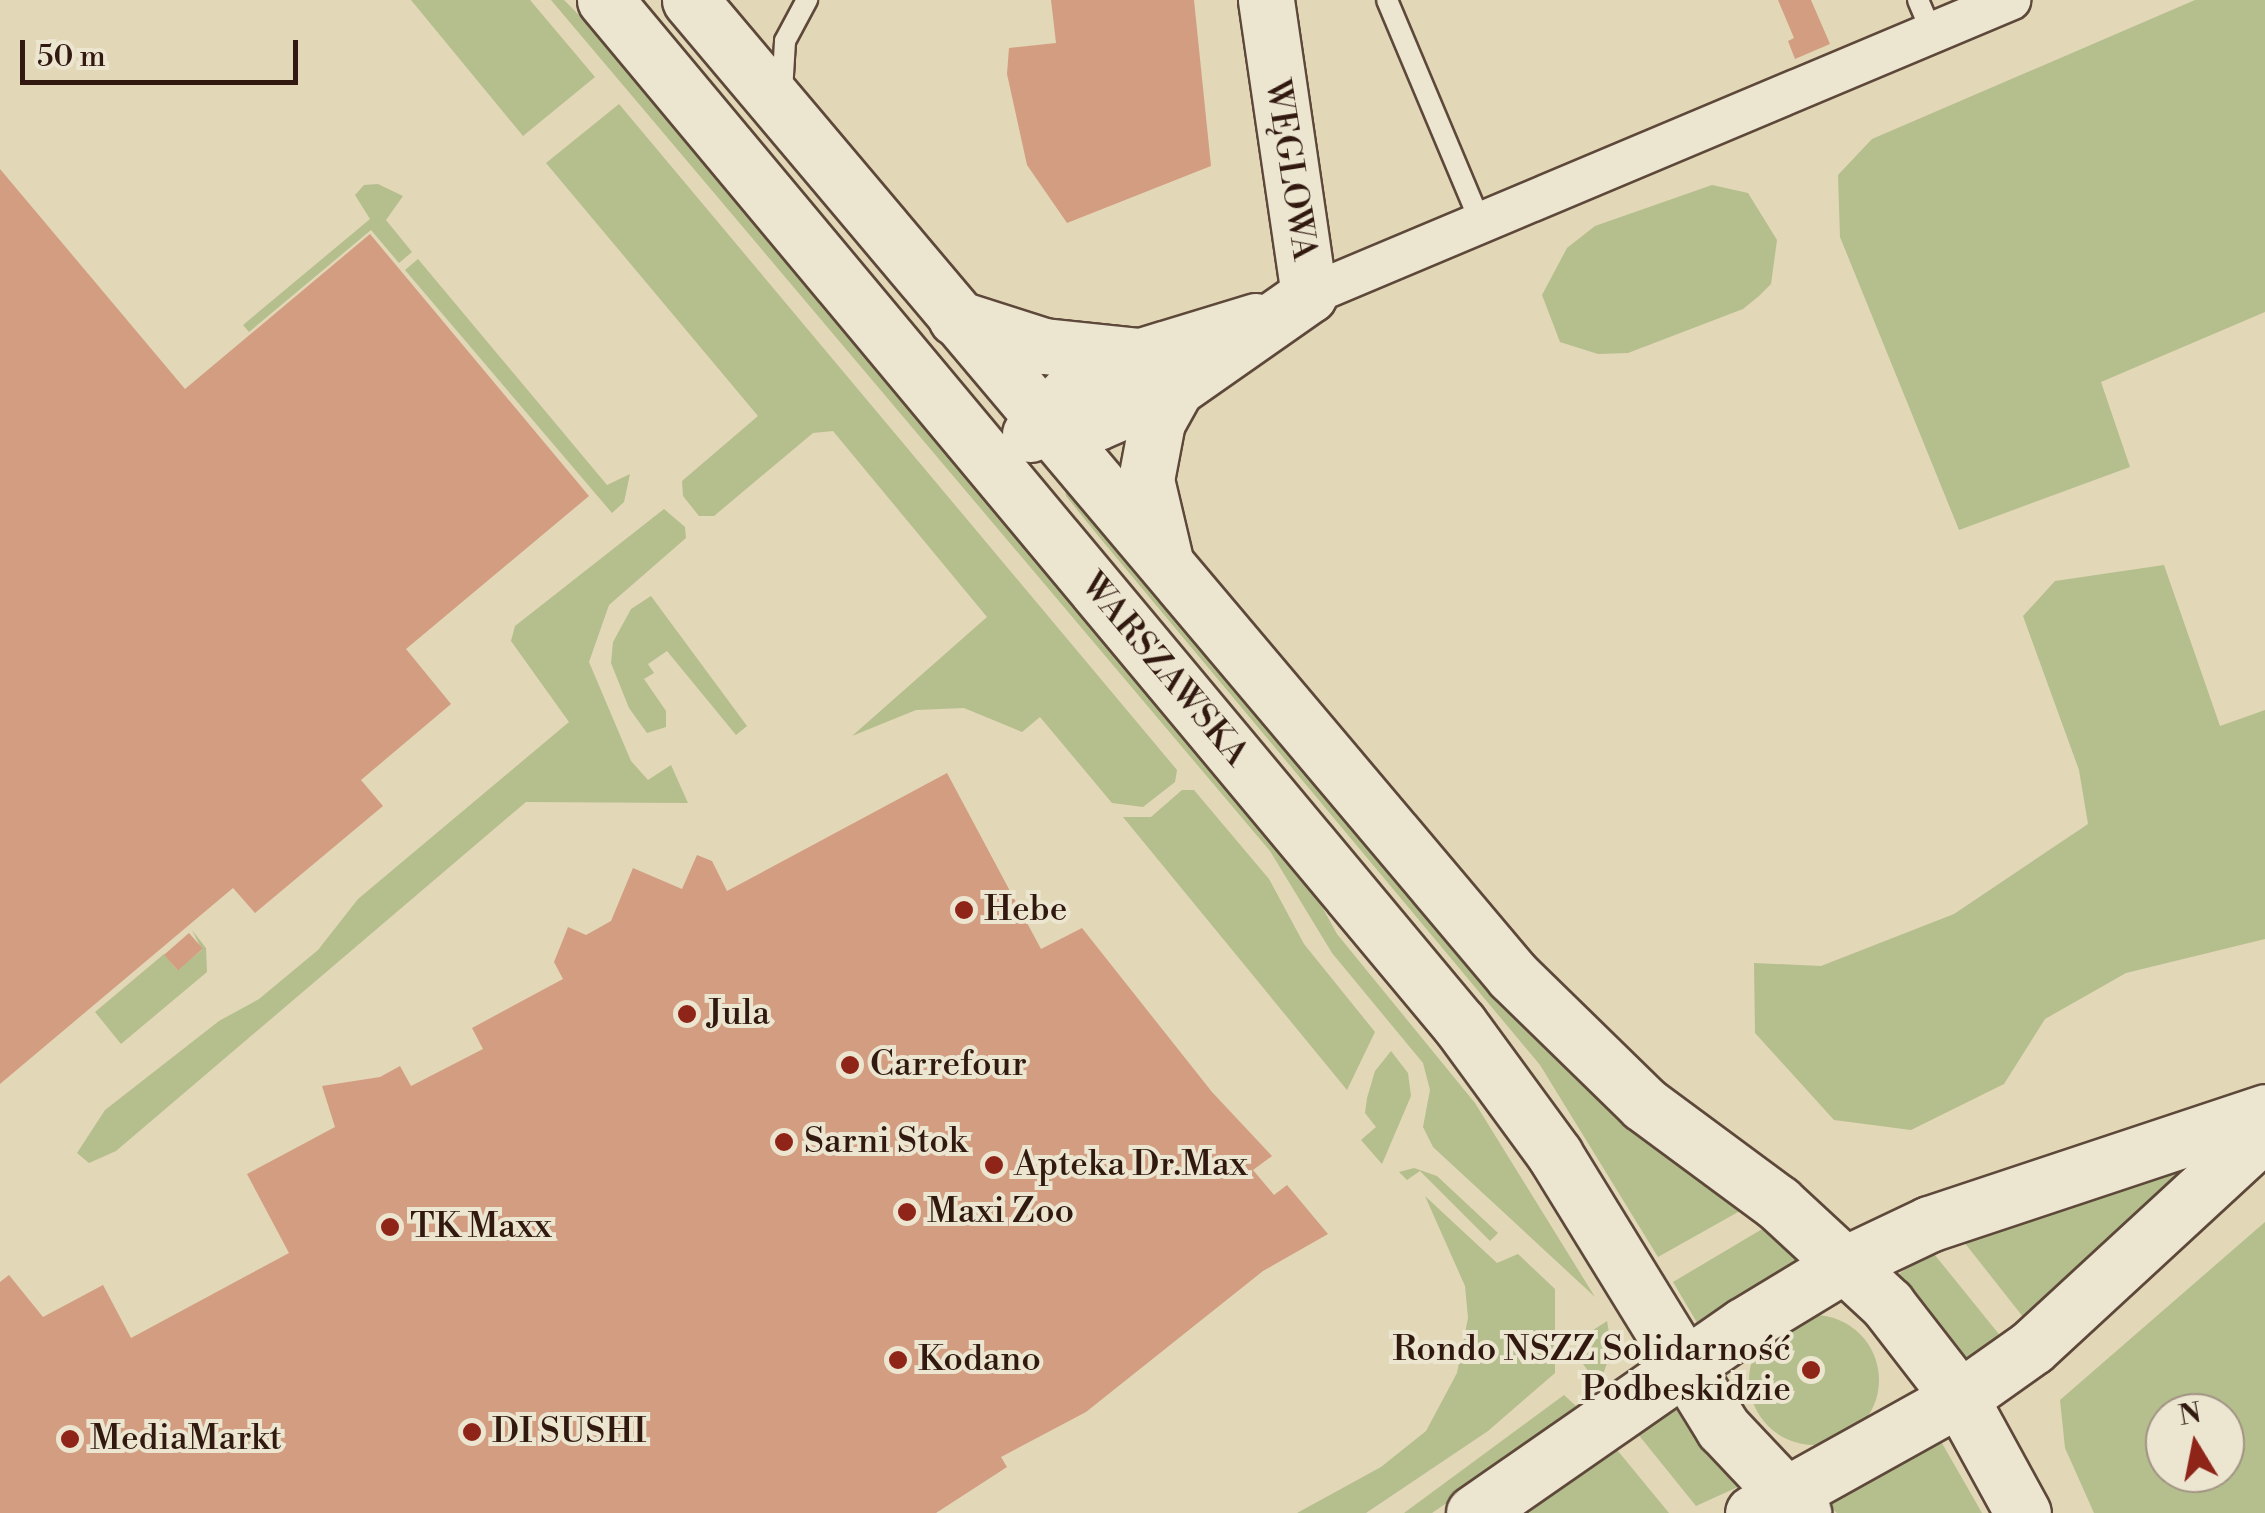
<!DOCTYPE html>
<meta charset="utf-8">
<style>
body{margin:0}
#map{position:relative;width:2265px;height:1513px;overflow:hidden;background:#e2d7b7;font-family:"Libre Bodoni",serif}
div>[style]{position:absolute}
[style*='--x']{left:calc(var(--x)*1px);top:calc(var(--y)*1px);width:calc(var(--w)*1px);rotate:calc(var(--a)*1deg)}
.green>*{inset:0;background:#b5be8d;transform-origin:0 0}
.round{border-radius:50%}
.building>*{inset:0;background:#d39d81;transform-origin:0 0}
.roads{filter:drop-shadow(2px 0 #5d483a) drop-shadow(-2px 0 #5d483a) drop-shadow(0 2px #5d483a) drop-shadow(0 -2px #5d483a)}
.lane>*{height:20px;margin:-10px;padding:0 10px;transform-origin:10px;border-radius:10px;background:#ece5d0}
.street>*{height:40px;margin:-20px;padding:0 20px;transform-origin:20px;border-radius:20px;background:#ece5d0}
.secondary>*{height:55px;margin:-27.5px;padding:0 27.5px;transform-origin:27.5px;border-radius:27.5px;background:#ece5d0}
.dots>*{width:28px;height:28px;translate:-50% -50%;box-sizing:border-box;border:5px solid #ece5d0;border-radius:50%}
span{translate:-50% -50%;white-space:nowrap;text-align:center;line-height:1.15;-webkit-text-stroke:8px #ece5d0;paint-order:stroke}
.street-label{font-size:35px;color:#311910}
.poi-label{font-size:35px;color:#311910}
.left{translate:0 -50%;text-align:left}
.right{translate:-100% -50%;text-align:right}
.north{position:absolute;left:2145px;top:1393px;width:100px;height:100px;box-sizing:border-box;background:#ece5d0;border:2px solid #a19383;border-radius:50%;rotate:350deg;font-size:28px;font-weight:700;line-height:40px;text-align:center;color:#311910}
.north::after{content:'';display:block;margin:auto;width:35px;height:45px;background:#8f2418;clip-path:polygon(50% 0,100% 100%,50% 72%,0 100%)}
.scale{position:absolute;left:20px;top:40px;width:278px;height:45px;box-sizing:border-box;border:5px solid #311910;border-top:0;padding-left:12px;font-size:30px;line-height:35px;white-space:nowrap;color:#311910;-webkit-text-stroke:8px #ece5d0;paint-order:stroke}
</style>
<div id="map">
<div class="green">
<i style="clip-path:polygon(411px 0,530px 0,595px 77px,523px 136px)"></i>
<i style="clip-path:polygon(551px 0,564px 0,629px 65px,1302px 870px,1337px 934px,1475px 1103px,1595px 1297px,1433px 1147px,1423px 1127px,1430px 1090px,1423px 1063px,1332px 953px,1270px 851px)"></i>
<i style="clip-path:polygon(2195px 0,2265px 0,2265px 312px,2101px 382px,2130px 467px,1959px 530px,1840px 237px,1838px 175px,1872px 139px)"></i>
<i style="clip-path:polygon(619px 104px,1177px 770px,1175px 782px,1143px 807px,1112px 803px,1040px 717px,1022px 732px,964px 708px,916px 710px,852px 736px,987px 617px,833px 431px,813px 433px,714px 516px,699px 516px,683px 496px,682px 481px,758px 416px,546px 163px)"></i>
<i style="clip-path:polygon(378px 184px,403px 196px,386px 220px,412px 252px,399px 263px,371px 230px,249px 332px,243px 325px,370px 219px,355px 195px,364px 185px)"></i>
<i style="clip-path:polygon(1712px 185px,1748px 193px,1777px 240px,1771px 284px,1759px 296px,1743px 309px,1628px 353px,1598px 354px,1560px 342px,1542px 295px,1567px 248px,1595px 226px)"></i>
<i style="clip-path:polygon(418px 259px,607px 485px,630px 474px,624px 502px,612px 513px,405px 270px)"></i>
<i style="clip-path:polygon(1064px 483px,1514px 1015px,1632px 1126px,1747px 1207px,1658px 1257px,1540px 1065px,1100px 538px,1066px 496px)"></i>
<i style="clip-path:polygon(664px 509px,685px 527px,686px 538px,609px 605px,589px 662px,631px 761px,648px 780px,671px 765px,688px 803px,526px 802px,116px 1151px,89px 1163px,77px 1153px,105px 1110px,219px 1021px,259px 999px,318px 950px,358px 899px,569px 722px,511px 641px,515px 626px)"></i>
<i style="clip-path:polygon(2164px 565px,2220px 726px,2265px 710px,2265px 939px,2126px 973px,2045px 1019px,2004px 1084px,1911px 1130px,1834px 1120px,1755px 1033px,1754px 963px,1821px 966px,1954px 914px,2088px 824px,2079px 770px,2023px 616px,2055px 581px)"></i>
<i style="clip-path:polygon(651px 596px,747px 726px,736px 735px,667px 651px,648px 664px,654px 673px,644px 679px,666px 711px,666px 727px,647px 733px,629px 708px,611px 663px,613px 642px,631px 609px)"></i>
<i style="clip-path:polygon(1182px 790px,1194px 790px,1269px 879px,1304px 944px,1375px 1032px,1347px 1090px,1123px 817px,1151px 817px)"></i>
<i style="clip-path:polygon(192px 930px,206px 948px,207px 972px,121px 1044px,95px 1012px,164px 954px,177px 970px,202px 950px)"></i>
<i style="clip-path:polygon(1391px 1051px,1408px 1073px,1411px 1096px,1382px 1164px,1361px 1140px,1376px 1127px,1365px 1113px,1367px 1098px,1375px 1071px)"></i>
<i style="clip-path:polygon(2197px 1157px,2031px 1327px,1960px 1237px)"></i>
<i style="clip-path:polygon(1414px 1168px,1437px 1176px,1498px 1233px,1490px 1241px,1420px 1171px,1407px 1180px,1399px 1172px)"></i>
<i style="clip-path:polygon(1425px 1196px,1497px 1263px,1518px 1254px,1555px 1289px,1555px 1373px,1488px 1431px,1366px 1513px,1297px 1513px,1381px 1467px,1426px 1431px,1457px 1373px,1468px 1318px,1465px 1286px)"></i>
<i style="clip-path:polygon(1774px 1222px,1816px 1258px,1699px 1326px,1673px 1282px)"></i>
<i style="clip-path:polygon(evenodd,2265px 1222px,2265px 1513px,2094px 1513px,2065px 1448px,2060px 1400px,2265px 1222px,2225px 1413px,2225px 1473px,2165px 1473px,2165px 1413px,2225px 1413px)"></i>
<i style="left:1930px;top:1249px;width:127px;height:51px;rotate:51deg"></i>
<i class="round" style="left:1749px;top:1315px;width:130px;height:130px"></i>
<i style="clip-path:polygon(1607px 1321px,1612px 1350px,1599px 1385px,1576px 1355px,1581px 1338px)"></i>
<i style="clip-path:polygon(1564px 1395px,1576px 1406px,1492px 1472px,1432px 1513px,1404px 1513px)"></i>
<i style="clip-path:polygon(1676px 1399px,1740px 1486px,1696px 1506px,1633px 1428px)"></i>
<i style="clip-path:polygon(1935px 1431px,1982px 1513px,1837px 1513px,1819px 1498px)"></i>
<i style="clip-path:polygon(1613px 1445px,1669px 1513px,1529px 1513px)"></i>
</div>
<div class="building">
<i style="clip-path:polygon(1051px 0,1194px 0,1211px 166px,1067px 223px,1027px 165px,1007px 74px,1009px 48px,1056px 43px)"></i>
<i style="clip-path:polygon(1778px 0,1811px 0,1830px 44px,1795px 59px,1788px 41px,1794px 38px)"></i>
<i style="clip-path:polygon(0 169px,185px 389px,370px 234px,589px 496px,406px 649px,451px 704px,361px 780px,383px 806px,255px 913px,233px 888px,0 1084px)"></i>
<i style="clip-path:polygon(947px 773px,1041px 949px,1082px 928px,1212px 1092px,1272px 1156px,1253px 1170px,1274px 1195px,1287px 1185px,1328px 1234px,1263px 1271px,1086px 1412px,1001px 1457px,1007px 1467px,936px 1513px,0 1513px,0 1282px,9px 1275px,43px 1317px,103px 1285px,131px 1338px,289px 1253px,247px 1174px,335px 1127px,322px 1086px,380px 1077px,400px 1066px,411px 1086px,483px 1049px,472px 1028px,563px 979px,554px 962px,568px 927px,586px 935px,611px 921px,633px 868px,682px 889px,697px 855px,712px 861px,727px 891px)"></i>
<i style="left:189px;top:933px;width:21px;height:33px;rotate:49deg"></i>
</div>
<div class="roads">
<div class="lane">
<i style="--x:1387;--y:0;--w:243;--a:67.2"></i>
<i style="--x:1918;--y:0;--w:36;--a:67"></i>
<i style="--x:782;--y:92;--w:51;--a:-86.6"></i>
<i style="--x:785;--y:41;--w:47;--a:-61.8"></i>
</div>
<div class="street">
<i style="--x:1309;--y:295;--w:761;--a:-22.82"></i>
</div>
<div class="secondary">
<i style="--x:605;--y:0;--w:1335;--a:50.17"></i>
<i style="--x:1460;--y:1025;--w:161;--a:53.8"></i>
<i style="--x:1555;--y:1155;--w:321;--a:58.4"></i>
<i style="--x:1723;--y:1428;--w:117;--a:46.7"></i>
<i style="--x:690;--y:0;--w:1277;--a:49.86"></i>
<i style="--x:1513;--y:976;--w:183;--a:44.3"></i>
<i style="--x:1644;--y:1104;--w:167;--a:36.5"></i>
<i style="--x:1778;--y:1203;--w:149;--a:42.8"></i>
<i style="--x:1887;--y:1304;--w:119;--a:52.2"></i>
<i style="--x:1960;--y:1398;--w:131;--a:61.3"></i>
<i style="--x:956;--y:318;--w:92;--a:17.7"></i>
<i style="--x:1044;--y:346;--w:96;--a:6"></i>
<i style="--x:1046;--y:422;--w:51;--a:0"></i>
<i style="--x:1097;--y:422;--w:86;--a:-23.3"></i>
<i style="--x:1176;--y:388;--w:162;--a:-35"></i>
<i style="--x:1309;--y:295;--w:298;--a:-98.3"></i>
<i style="--x:1030;--y:434;--w:63;--a:-46.9"></i>
<i style="--x:1073;--y:388;--w:75;--a:-25.2"></i>
<i style="--x:1141;--y:356;--w:120;--a:-16.9"></i>
<i style="--x:1164;--y:556;--w:78;--a:-103.3"></i>
<i style="--x:1146;--y:480;--w:59;--a:-79.3"></i>
<i style="--x:1157;--y:422;--w:39;--a:-61"></i>
<i style="--x:1474;--y:1513;--w:328;--a:-34.8"></i>
<i style="--x:1743;--y:1326;--w:122;--a:-31.2"></i>
<i style="--x:1847;--y:1263;--w:91;--a:-25.4"></i>
<i style="--x:1929;--y:1224;--w:354;--a:-18.4"></i>
<i style="--x:1753;--y:1513;--w:237;--a:-29.1"></i>
<i style="--x:1960;--y:1398;--w:88;--a:-35.3"></i>
<i style="--x:2032;--y:1347;--w:317;--a:-42.7"></i>
</div>
</div>
<div class="dots">
<i style="left:964px;top:910px;background:#8f2418"></i>
<i style="left:687px;top:1014px;background:#8f2418"></i>
<i style="left:850px;top:1065px;background:#8f2418"></i>
<i style="left:784px;top:1142px;background:#8f2418"></i>
<i style="left:994px;top:1165px;background:#8f2418"></i>
<i style="left:907px;top:1212px;background:#8f2418"></i>
<i style="left:390px;top:1227px;background:#8f2418"></i>
<i style="left:898px;top:1360px;background:#8f2418"></i>
<i style="left:1811px;top:1370px;background:#8f2418"></i>
<i style="left:472px;top:1432px;background:#8f2418"></i>
<i style="left:70px;top:1439px;background:#8f2418"></i>
</div>
<div class="street-label">
<span style="left:1290px;top:170px;rotate:81deg">WĘGLOWA</span>
<span style="left:1164px;top:670px;rotate:50deg">WARSZAWSKA</span>
</div>
<div class="poi-label">
<span class="left" style="left:984px;top:910px">Hebe</span>
<span class="left" style="left:707px;top:1014px">Jula</span>
<span class="left" style="left:870px;top:1065px">Carrefour</span>
<span class="left" style="left:804px;top:1142px">Sarni Stok</span>
<span class="left" style="left:1014px;top:1165px">Apteka Dr.Max</span>
<span class="left" style="left:927px;top:1212px">Maxi Zoo</span>
<span class="left" style="left:410px;top:1227px">TK Maxx</span>
<span class="right" style="left:1791px;top:1370px">Rondo NSZZ Solidarność<br>Podbeskidzie</span>
<span class="left" style="left:918px;top:1360px">Kodano</span>
<span class="left" style="left:492px;top:1432px">DI SUSHI</span>
<span class="left" style="left:90px;top:1439px">MediaMarkt</span>
</div>
<div class="north">N</div>
<div class="scale">50 m</div>
</div>
